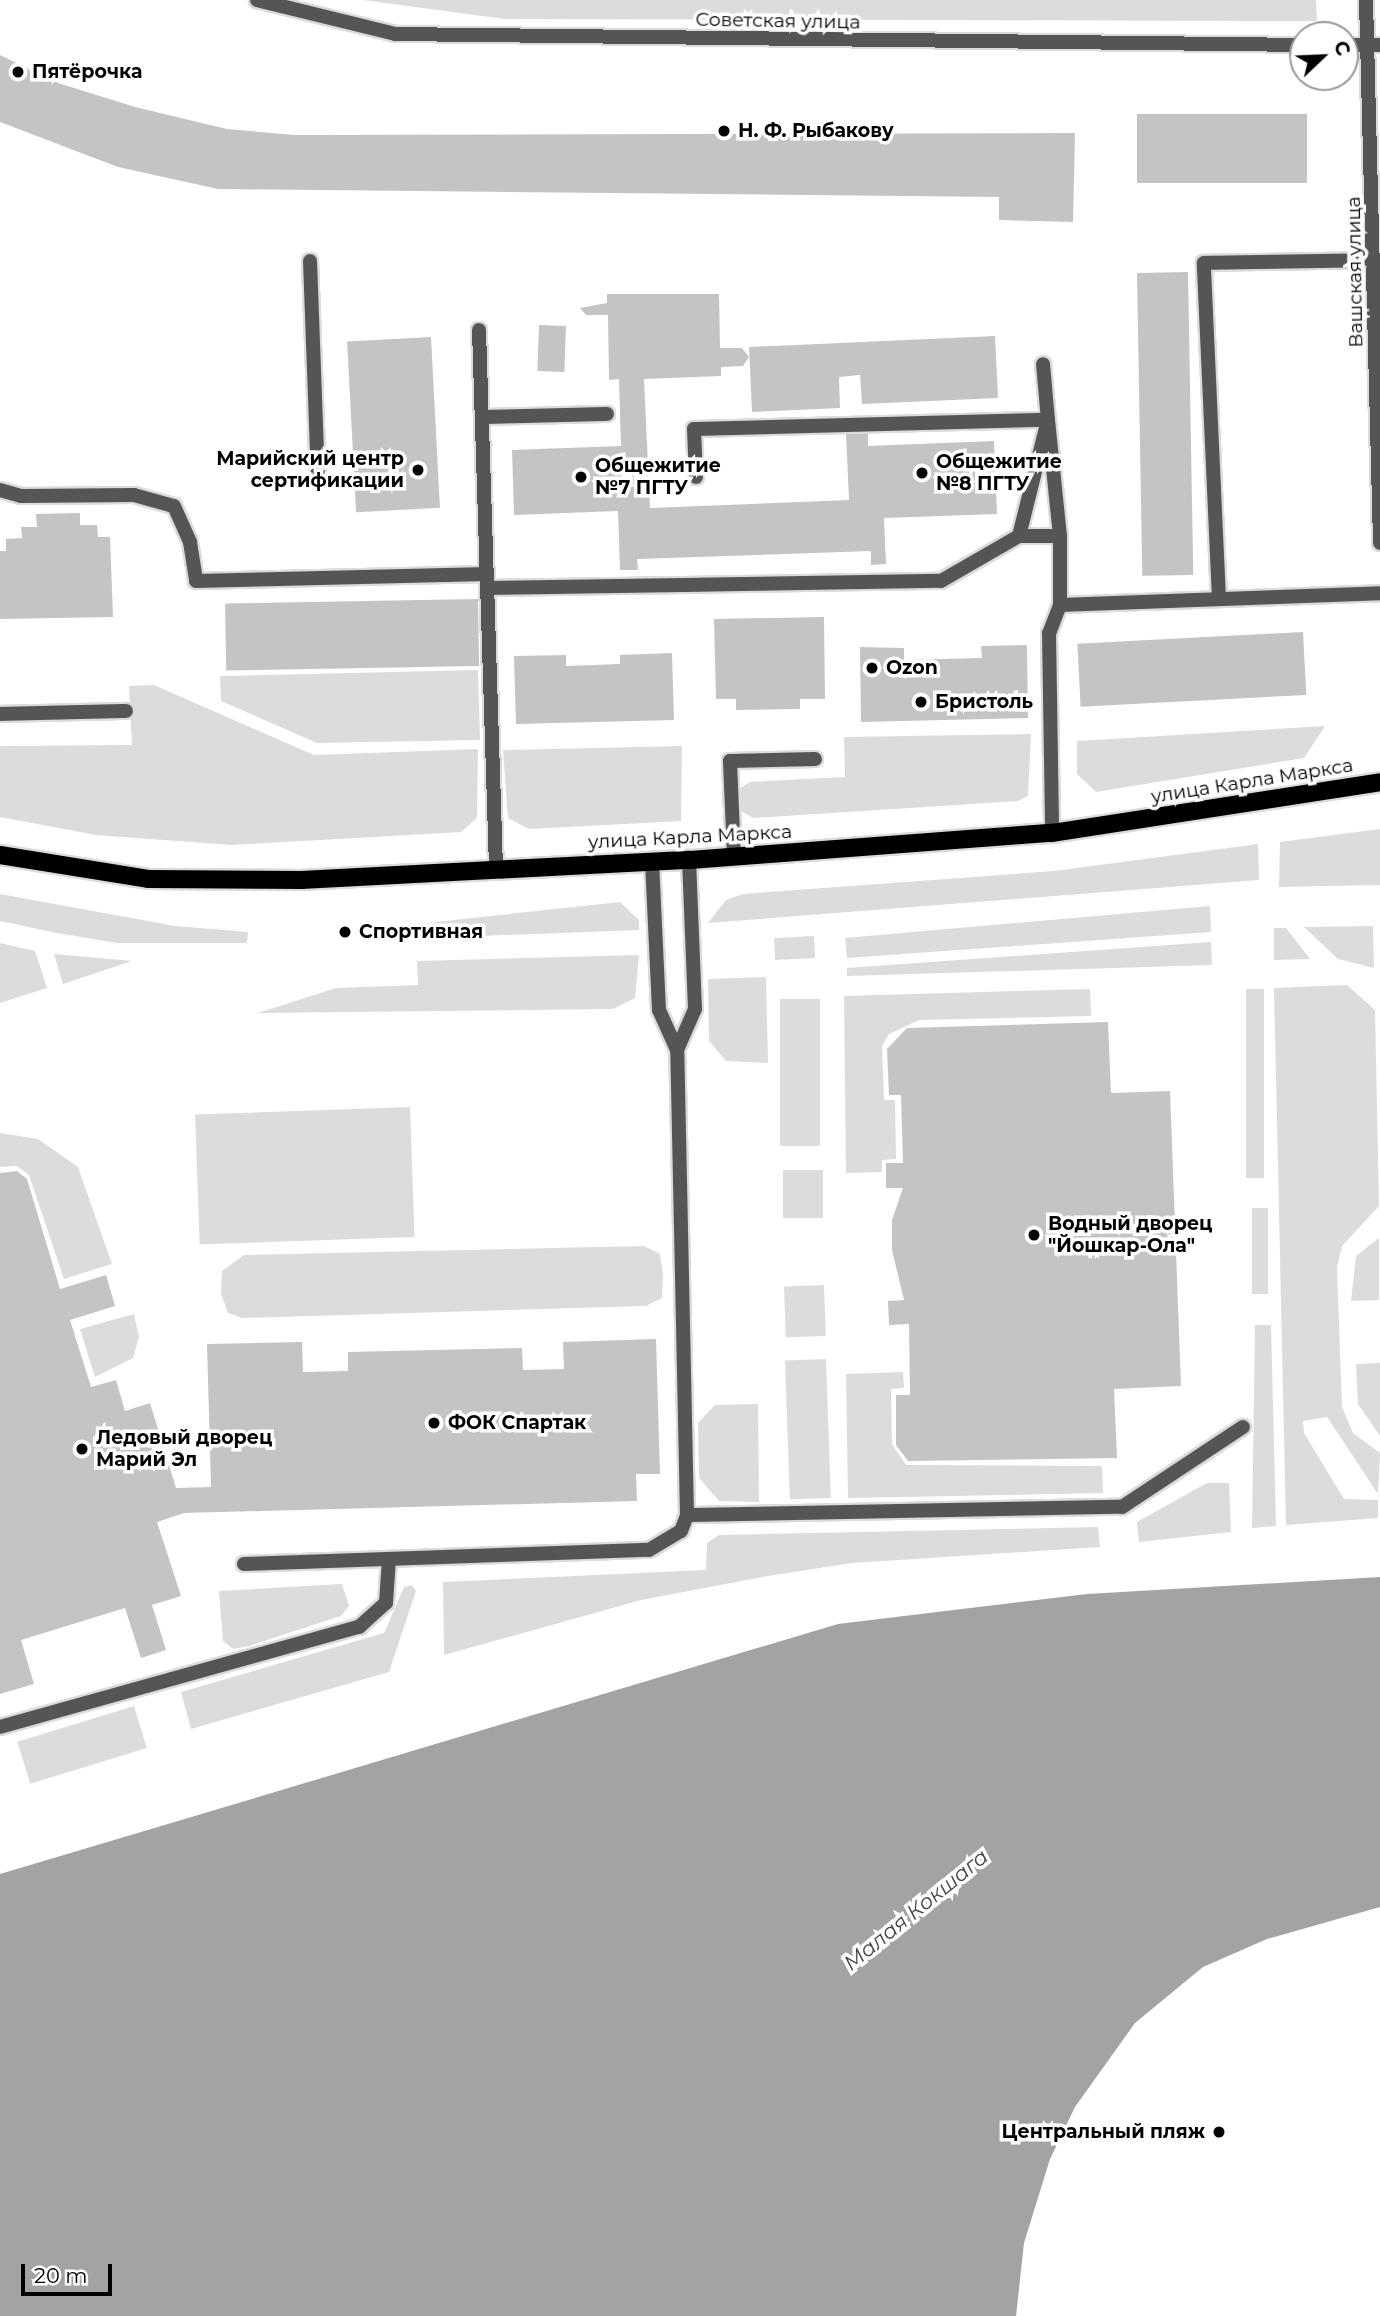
<!DOCTYPE html>
<meta charset="utf-8">
<style>
body{margin:0}
#map{position:relative;width:1380px;height:2316px;overflow:hidden;background:#fff;font-family:Montserrat,sans-serif}
div>[style]{position:absolute}
[style*='--x']{left:calc(var(--x)*1px);top:calc(var(--y)*1px);width:calc(var(--w)*1px);rotate:calc(var(--a)*1deg)}
.green>*{inset:0;background:#dcdcdc;transform-origin:0 0}
.water>*{inset:0;background:#a3a3a3}
.building>*{inset:0;background:#c4c4c4;transform-origin:0 0}
.roads{filter:drop-shadow(2px 0 #dbdbdb) drop-shadow(-2px 0 #dbdbdb) drop-shadow(0 2px #dbdbdb) drop-shadow(0 -2px #dbdbdb)}
.service>*{height:14px;margin:-7px;padding:0 7px;transform-origin:7px;border-radius:7px;background:#555}
.tertiary>*{height:14px;margin:-7px;padding:0 7px;transform-origin:7px;border-radius:7px;background:#555}
.primary>*{height:18px;margin:-9px;padding:0 9px;transform-origin:9px;border-radius:9px;background:#000}
.dots>*{width:19px;height:19px;translate:-50% -50%;box-sizing:border-box;border:4px solid #fff;border-radius:50%}
span{translate:-50% -50%;white-space:nowrap;text-align:center;line-height:1.15;-webkit-text-stroke:7px #fff;paint-order:stroke}
.street-label{font-size:19px;color:#000}
.poi-label{font-size:19px;color:#000;font-weight:700}
.left{translate:0 -50%;text-align:left}
.right{translate:-100% -50%;text-align:right}
.water-label{font-size:21px;color:#444;font-style:italic}
.north{position:absolute;left:1289px;top:21px;width:70px;height:70px;box-sizing:border-box;background:#fff;border:2px solid #999;border-radius:50%;rotate:67deg;font-size:19px;font-weight:700;line-height:28px;text-align:center;color:#000}
.north::after{content:'';display:block;margin:auto;width:24px;height:32px;background:#000;clip-path:polygon(50% 0,100% 100%,50% 72%,0 100%)}
.scale{position:absolute;left:21px;top:2264px;width:91px;height:32px;box-sizing:border-box;border:4px solid #000;border-top:0;padding-left:9px;font-size:21px;line-height:24px;white-space:nowrap;color:#000;-webkit-text-stroke:5px #fff;paint-order:stroke}
</style>
<div id="map">
<div class="green">
<i style="clip-path:polygon(363px 0,1316px 0,1317px 21px,505px 19px)"></i>
<i style="clip-path:polygon(478px 670px,480px 740px,317px 743px,221px 701px,220px 676px)"></i>
<i style="clip-path:polygon(154px 685px,314px 755px,478px 749px,477px 818px,461px 832px,232px 845px,96px 835px,0 817px,0 746px,132px 745px,129px 686px)"></i>
<i style="clip-path:polygon(1325px 726px,1304px 758px,1096px 792px,1077px 774px,1077px 741px)"></i>
<i style="clip-path:polygon(1031px 734px,1028px 796px,1018px 801px,753px 818px,739px 810px,739px 789px,750px 782px,845px 777px,844px 737px)"></i>
<i style="clip-path:polygon(682px 746px,681px 821px,529px 829px,508px 818px,503px 750px)"></i>
<i style="clip-path:polygon(1380px 829px,1380px 885px,1279px 887px,1280px 842px)"></i>
<i style="clip-path:polygon(1258px 844px,1259px 880px,708px 923px,726px 900px,743px 894px,1054px 871px)"></i>
<i style="clip-path:polygon(0 894px,175px 926px,248px 932px,247px 943px,117px 943px,57px 933px,0 921px)"></i>
<i style="clip-path:polygon(620px 902px,639px 920px,639px 930px,427px 938px,426px 923px)"></i>
<i style="clip-path:polygon(1210px 906px,1211px 932px,847px 958px,845px 938px)"></i>
<i style="clip-path:polygon(1373px 926px,1374px 968px,1338px 959px,1304px 927px)"></i>
<i style="clip-path:polygon(1274px 928px,1286px 928px,1310px 959px,1274px 960px)"></i>
<i style="left:814px;top:936px;width:22px;height:40px;rotate:87deg"></i>
<i style="clip-path:polygon(1211px 942px,1212px 965px,847px 976px,847px 968px)"></i>
<i style="clip-path:polygon(0 943px,35px 951px,47px 988px,0 1003px)"></i>
<i style="clip-path:polygon(54px 954px,132px 961px,63px 984px)"></i>
<i style="clip-path:polygon(639px 955px,635px 998px,613px 1009px,258px 1013px,336px 988px,418px 985px,417px 961px)"></i>
<i style="clip-path:polygon(766px 977px,768px 1063px,726px 1061px,709px 1041px,708px 979px)"></i>
<i style="clip-path:polygon(1347px 985px,1375px 1010px,1379px 1206px,1342px 1246px,1337px 1267px,1342px 1407px,1353px 1433px,1380px 1453px,1378px 1494px,1327px 1417px,1303px 1421px,1304px 1433px,1344px 1499px,1378px 1500px,1378px 1518px,1286px 1525px,1274px 988px)"></i>
<i style="clip-path:polygon(1090px 989px,1091px 1016px,919px 1020px,889px 1034px,882px 1046px,884px 1100px,895px 1100px,896px 1159px,882px 1160px,882px 1172px,846px 1173px,844px 996px)"></i>
<i style="left:1246px;top:989px;width:18px;height:189px"></i>
<i style="left:780px;top:999px;width:40px;height:147px"></i>
<i style="left:410px;top:1107px;width:130px;height:215px;rotate:88deg"></i>
<i style="clip-path:polygon(0 1133px,38px 1139px,78px 1167px,112px 1264px,64px 1279px,29px 1175px,17px 1166px,0 1167px)"></i>
<i style="left:823px;top:1170px;width:48px;height:40px;rotate:90deg"></i>
<i style="left:1252px;top:1208px;width:16px;height:86px"></i>
<i style="clip-path:polygon(1379px 1238px,1379px 1300px,1351px 1301px,1356px 1256px)"></i>
<i style="clip-path:polygon(644px 1246px,660px 1254px,663px 1275px,662px 1298px,646px 1306px,242px 1318px,228px 1313px,221px 1294px,222px 1271px,244px 1255px)"></i>
<i style="left:824px;top:1285px;width:51px;height:40px;rotate:88deg"></i>
<i style="clip-path:polygon(134px 1314px,139px 1337px,133px 1358px,95px 1377px,80px 1329px)"></i>
<i style="clip-path:polygon(1255px 1325px,1271px 1325px,1276px 1526px,1252px 1528px)"></i>
<i style="left:826px;top:1359px;width:139px;height:41px;rotate:88deg"></i>
<i style="clip-path:polygon(1380px 1363px,1380px 1436px,1358px 1404px,1356px 1364px)"></i>
<i style="clip-path:polygon(903px 1372px,904px 1388px,891px 1389px,892px 1444px,906px 1465px,1102px 1466px,1103px 1493px,848px 1498px,846px 1374px)"></i>
<i style="clip-path:polygon(758px 1404px,759px 1502px,719px 1501px,699px 1478px,698px 1423px,715px 1405px)"></i>
<i style="clip-path:polygon(1207px 1483px,1229px 1483px,1231px 1532px,1139px 1542px,1137px 1522px)"></i>
<i style="clip-path:polygon(1098px 1527px,1100px 1547px,852px 1563px,768px 1576px,641px 1600px,444px 1655px,443px 1582px,706px 1570px,707px 1543px,719px 1535px)"></i>
<i style="clip-path:polygon(342px 1584px,349px 1606px,341px 1616px,249px 1646px,233px 1649px,223px 1641px,219px 1591px)"></i>
<i style="clip-path:polygon(412px 1585px,416px 1591px,389px 1672px,191px 1729px,181px 1692px,384px 1633px,404px 1587px)"></i>
<i style="left:134px;top:1706px;width:44px;height:122px;rotate:73deg"></i>
</div>
<div class="water">
<i style="clip-path:polygon(1380px 1577px,1380px 1907px,1267px 1939px,1203px 1967px,1135px 2023px,1075px 2107px,1050px 2159px,1024px 2243px,1016px 2316px,0 2316px,0 1874px,838px 1624px,1087px 1594px)"></i>
</div>
<div class="building">
<i style="clip-path:polygon(0 55px,58px 83px,135px 107px,227px 129px,294px 135px,1075px 133px,1073px 222px,999px 220px,999px 197px,218px 189px,118px 167px,0 122px)"></i>
<i style="left:1307px;top:114px;width:69px;height:170px;rotate:90deg"></i>
<i style="left:1188px;top:272px;width:303px;height:51px;rotate:89deg"></i>
<i style="clip-path:polygon(607px 294px,719px 294px,720px 348px,742px 348px,749px 357px,743px 366px,721px 367px,721px 376px,644px 379px,650px 508px,849px 500px,846px 434px,868px 433px,868px 446px,994px 441px,997px 514px,884px 518px,886px 564px,871px 565px,871px 551px,637px 559px,638px 570px,620px 570px,618px 511px,514px 515px,512px 450px,621px 446px,619px 379px,609px 380px,608px 315px,586px 315px,580px 308px,607px 303px)"></i>
<i style="left:539px;top:325px;width:27px;height:46px;rotate:2deg"></i>
<i style="clip-path:polygon(995px 336px,998px 398px,862px 404px,860px 375px,839px 377px,840px 408px,752px 412px,749px 347px)"></i>
<i style="left:431px;top:337px;width:171px;height:84px;rotate:87deg"></i>
<i style="clip-path:polygon(80px 513px,80px 525px,97px 525px,98px 537px,110px 537px,113px 617px,0 619px,0 551px,6px 551px,6px 539px,22px 538px,21px 527px,37px 527px,36px 514px)"></i>
<i style="left:478px;top:599px;width:67px;height:253px;rotate:89deg"></i>
<i style="clip-path:polygon(824px 617px,825px 699px,800px 699px,800px 709px,736px 710px,736px 699px,716px 699px,714px 619px)"></i>
<i style="left:1303px;top:632px;width:63px;height:226px;rotate:87deg"></i>
<i style="clip-path:polygon(1027px 645px,1028px 718px,861px 722px,860px 647px,904px 648px,904px 660px,982px 658px,981px 646px)"></i>
<i style="clip-path:polygon(672px 653px,674px 720px,516px 724px,514px 656px,566px 655px,566px 666px,620px 664px,620px 655px)"></i>
<i style="clip-path:polygon(1108px 1022px,1111px 1093px,1170px 1091px,1181px 1386px,1114px 1389px,1117px 1458px,908px 1461px,896px 1445px,896px 1395px,910px 1395px,909px 1324px,889px 1325px,888px 1301px,904px 1300px,892px 1250px,892px 1220px,903px 1188px,886px 1188px,886px 1163px,903px 1163px,901px 1095px,889px 1095px,887px 1049px,907px 1028px)"></i>
<i style="clip-path:polygon(17px 1171px,27px 1179px,60px 1289px,106px 1275px,115px 1306px,70px 1320px,91px 1387px,116px 1380px,125px 1411px,150px 1403px,176px 1488px,211px 1487px,207px 1344px,302px 1342px,303px 1372px,348px 1371px,348px 1352px,522px 1348px,523px 1370px,564px 1369px,563px 1342px,656px 1339px,660px 1474px,636px 1474px,637px 1501px,184px 1513px,157px 1522px,181px 1596px,152px 1605px,166px 1650px,141px 1658px,125px 1608px,21px 1640px,34px 1684px,0 1694px,0 1173px)"></i>
</div>
<div class="roads">
<div class="service">
<i style="--x:310;--y:261;--w:215;--a:87.9"></i>
<i style="--x:479;--y:330;--w:537;--a:88.19"></i>
<i style="--x:482;--y:417;--w:125;--a:-1.4"></i>
<i style="--x:696;--y:477;--w:48;--a:-92.4"></i>
<i style="--x:694;--y:429;--w:354;--a:-1.5"></i>
<i style="--x:1048;--y:420;--w:117;--a:84.1"></i>
<i style="--x:1060;--y:536;--w:69;--a:90"></i>
<i style="--x:1060;--y:605;--w:30;--a:111"></i>
<i style="--x:1049;--y:633;--w:200;--a:89.1"></i>
<i style="--x:0;--y:490;--w:22;--a:16"></i>
<i style="--x:21;--y:496;--w:113;--a:-0.5"></i>
<i style="--x:134;--y:495;--w:41;--a:15.4"></i>
<i style="--x:174;--y:506;--w:39;--a:66"></i>
<i style="--x:190;--y:542;--w:39;--a:81"></i>
<i style="--x:196;--y:581;--w:291;--a:-1.4"></i>
<i style="--x:1019;--y:536;--w:120;--a:-76"></i>
<i style="--x:1048;--y:420;--w:56;--a:-95.1"></i>
<i style="--x:487;--y:588;--w:454;--a:-0.9"></i>
<i style="--x:941;--y:581;--w:90;--a:-30"></i>
<i style="--x:1019;--y:536;--w:41;--a:0"></i>
<i style="--x:1219;--y:599;--w:336;--a:-92.6"></i>
<i style="--x:1204;--y:263;--w:170;--a:-1"></i>
<i style="--x:1060;--y:605;--w:320;--a:-2.1"></i>
<i style="--x:0;--y:714;--w:126;--a:-1.4"></i>
<i style="--x:734;--y:857;--w:96;--a:-92.4"></i>
<i style="--x:730;--y:761;--w:85;--a:-1.3"></i>
<i style="--x:677;--y:1050;--w:45;--a:-66.3"></i>
<i style="--x:695;--y:1009;--w:149;--a:-92.3"></i>
<i style="--x:687;--y:1515;--w:435;--a:-1.1"></i>
<i style="--x:1122;--y:1507;--w:145;--a:-33.5"></i>
<i style="--x:244;--y:1564;--w:405;--a:-2"></i>
<i style="--x:649;--y:1550;--w:37;--a:-31"></i>
<i style="--x:681;--y:1531;--w:17;--a:-69"></i>
<i style="--x:687;--y:1515;--w:465;--a:-91.2"></i>
<i style="--x:677;--y:1050;--w:44;--a:-114.2"></i>
<i style="--x:659;--y:1010;--w:148;--a:-92.7"></i>
<i style="--x:0;--y:1727;--w:373;--a:-15.6"></i>
<i style="--x:359;--y:1627;--w:36;--a:-42"></i>
<i style="--x:386;--y:1603;--w:44;--a:-86.1"></i>
</div>
<div class="tertiary">
<i style="--x:257;--y:0;--w:142;--a:13.8"></i>
<i style="--x:395;--y:34;--w:908;--a:0.69"></i>
<i style="--x:1366;--y:0;--w:543;--a:88.52"></i>
<i style="--x:1345;--y:45;--w:35;--a:0"></i>
</div>
<div class="primary">
<i style="--x:0;--y:855;--w:150;--a:9.2"></i>
<i style="--x:148;--y:879;--w:153;--a:0.4"></i>
<i style="--x:301;--y:880;--w:389;--a:-3"></i>
<i style="--x:689;--y:860;--w:364;--a:-4.3"></i>
<i style="--x:1052;--y:833;--w:332;--a:-8.8"></i>
</div>
</div>
<div class="dots">
<i style="left:18px;top:72px;background:#000"></i>
<i style="left:724px;top:131px;background:#000"></i>
<i style="left:418px;top:470px;background:#000"></i>
<i style="left:922px;top:473px;background:#000"></i>
<i style="left:581px;top:477px;background:#000"></i>
<i style="left:872px;top:668px;background:#000"></i>
<i style="left:921px;top:702px;background:#000"></i>
<i style="left:345px;top:932px;background:#000"></i>
<i style="left:1034px;top:1235px;background:#000"></i>
<i style="left:434px;top:1423px;background:#000"></i>
<i style="left:82px;top:1449px;background:#000"></i>
<i style="left:1219px;top:2132px;background:#000"></i>
</div>
<div class="street-label">
<span style="left:778px;top:21px;rotate:1deg">Советская улица</span>
<span style="left:1355px;top:272px;rotate:-91deg">Вашская улица</span>
<span style="left:1252px;top:781px;rotate:-9deg">улица Карла Маркса</span>
<span style="left:690px;top:837px;rotate:-3deg">улица Карла Маркса</span>
</div>
<div class="poi-label">
<span class="left" style="left:32px;top:72px">Пятёрочка</span>
<span class="left" style="left:738px;top:131px">Н. Ф. Рыбакову</span>
<span class="right" style="left:404px;top:470px">Марийский центр<br>сертификации</span>
<span class="left" style="left:936px;top:473px">Общежитие<br>№8 ПГТУ</span>
<span class="left" style="left:595px;top:477px">Общежитие<br>№7 ПГТУ</span>
<span class="left" style="left:886px;top:668px">Ozon</span>
<span class="left" style="left:935px;top:702px">Бристоль</span>
<span class="left" style="left:359px;top:932px">Спортивная</span>
<span class="left" style="left:1048px;top:1235px">Водный дворец<br>"Йошкар-Ола"</span>
<span class="left" style="left:448px;top:1423px">ФОК Спартак</span>
<span class="left" style="left:96px;top:1449px">Ледовый дворец<br>Марий Эл</span>
<span class="right" style="left:1205px;top:2132px">Центральный пляж</span>
</div>
<div class="water-label">
<span style="left:916px;top:1910px;rotate:-39deg">Малая Кокшага</span>
</div>
<div class="north">С</div>
<div class="scale">20 m</div>
</div>
